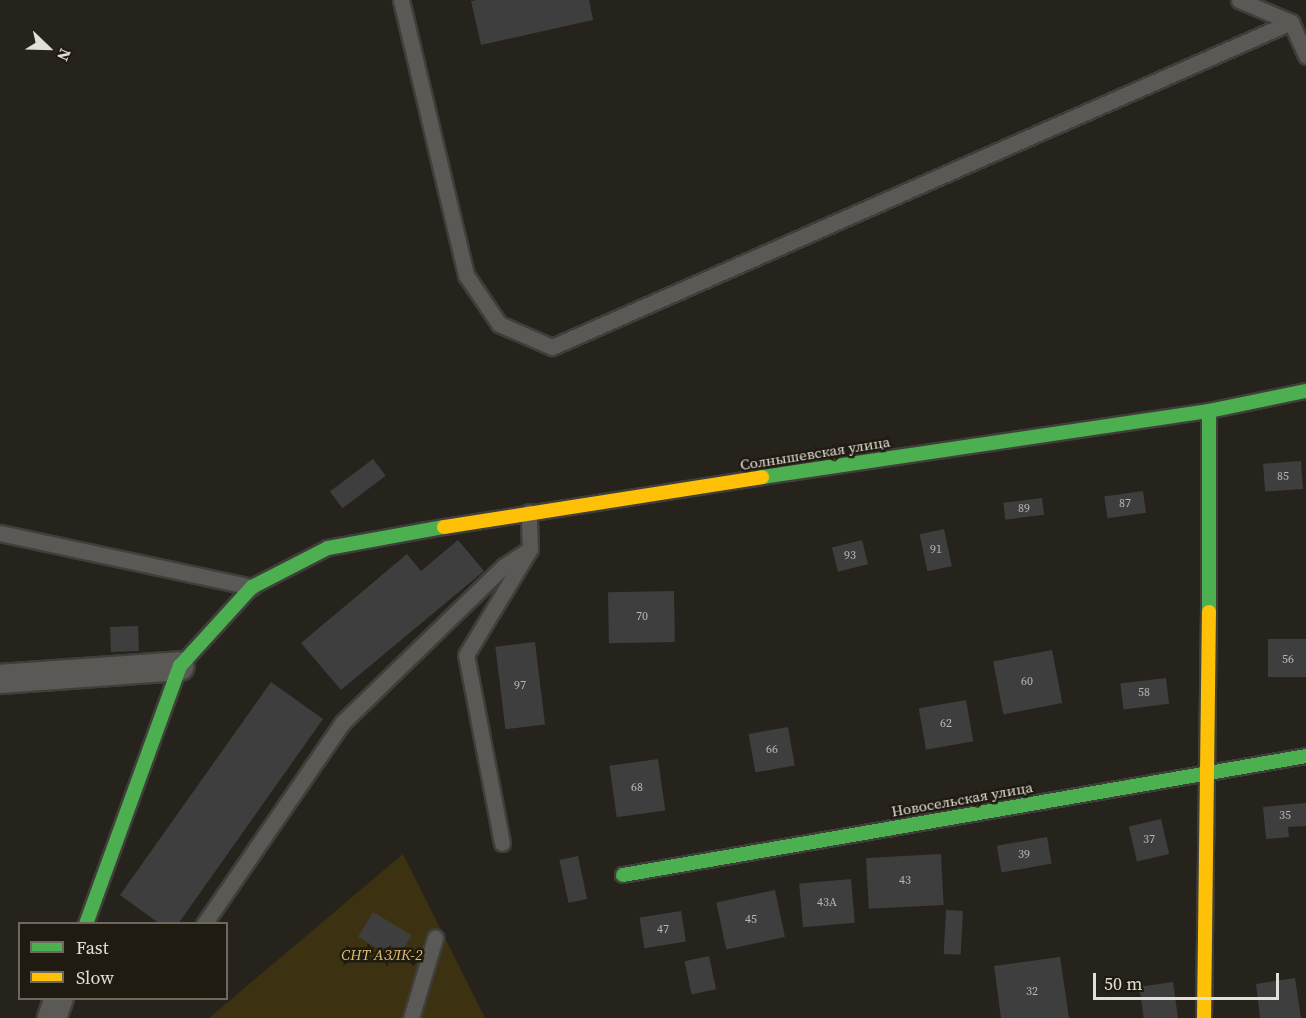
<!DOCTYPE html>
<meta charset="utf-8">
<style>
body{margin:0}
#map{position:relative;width:1306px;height:1018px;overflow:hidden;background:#26231c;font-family:"Source Serif 4",serif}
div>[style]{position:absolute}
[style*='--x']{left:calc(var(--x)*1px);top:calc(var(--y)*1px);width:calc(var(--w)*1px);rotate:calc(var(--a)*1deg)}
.green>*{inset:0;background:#3c3110}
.building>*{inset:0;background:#3f3e3e;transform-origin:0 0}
.roads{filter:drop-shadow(2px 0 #403e3a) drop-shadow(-2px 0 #403e3a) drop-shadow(0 2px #403e3a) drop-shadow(0 -2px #403e3a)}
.lane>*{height:15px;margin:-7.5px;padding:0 7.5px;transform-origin:7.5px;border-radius:7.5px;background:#5a5955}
.street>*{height:28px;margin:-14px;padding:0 14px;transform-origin:14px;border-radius:14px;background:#5a5955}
.fast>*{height:14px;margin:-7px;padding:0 7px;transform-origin:7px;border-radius:7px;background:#4caf50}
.slow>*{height:14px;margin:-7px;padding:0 7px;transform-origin:7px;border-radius:7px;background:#ffc107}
span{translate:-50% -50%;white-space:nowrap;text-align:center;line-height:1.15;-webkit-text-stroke:5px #1f1b10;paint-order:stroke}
.number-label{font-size:12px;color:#b9b7b2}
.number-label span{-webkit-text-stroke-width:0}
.street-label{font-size:15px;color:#e2dfd8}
.park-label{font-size:15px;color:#e1c070;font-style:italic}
.legend{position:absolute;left:18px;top:922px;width:210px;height:78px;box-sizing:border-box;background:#1f1b10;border:2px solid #6d6960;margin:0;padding:8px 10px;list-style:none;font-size:18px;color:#e2dfd8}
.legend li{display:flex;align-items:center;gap:12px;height:30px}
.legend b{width:30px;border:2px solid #6d6960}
.north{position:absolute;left:18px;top:18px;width:60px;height:60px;-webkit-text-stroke:4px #1f1b10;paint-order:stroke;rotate:113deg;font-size:16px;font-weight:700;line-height:24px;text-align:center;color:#e2dfd8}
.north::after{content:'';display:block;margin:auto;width:21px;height:27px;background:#e2dfd8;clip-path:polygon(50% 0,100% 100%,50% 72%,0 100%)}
.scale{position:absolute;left:1093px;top:973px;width:186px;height:27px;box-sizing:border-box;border:3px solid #e2dfd8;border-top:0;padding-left:8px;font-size:18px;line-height:21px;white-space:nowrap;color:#e2dfd8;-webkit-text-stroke:4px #1f1b10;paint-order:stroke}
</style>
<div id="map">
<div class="green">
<i style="clip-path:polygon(403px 854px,485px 1018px,209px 1018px)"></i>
</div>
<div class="building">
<i style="clip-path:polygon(477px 0,589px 0,593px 20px,481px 45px,471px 1px)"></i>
<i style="left:373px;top:459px;width:21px;height:54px;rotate:53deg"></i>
<i style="left:1301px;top:461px;width:28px;height:38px;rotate:86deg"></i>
<i style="left:1143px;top:491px;width:22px;height:39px;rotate:82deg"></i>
<i style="left:1042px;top:498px;width:17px;height:39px;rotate:83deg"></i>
<i style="left:944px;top:529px;width:38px;height:25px;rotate:78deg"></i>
<i style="clip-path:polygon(458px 540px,484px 571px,341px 690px,301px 643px,407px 554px,421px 571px)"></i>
<i style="left:862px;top:540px;width:25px;height:31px;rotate:76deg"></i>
<i style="left:674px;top:591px;width:51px;height:66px;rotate:89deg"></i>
<i style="left:138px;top:626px;width:25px;height:28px;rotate:88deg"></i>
<i style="left:1306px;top:639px;width:38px;height:38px;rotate:90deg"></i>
<i style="left:535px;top:642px;width:83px;height:40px;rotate:83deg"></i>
<i style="left:1052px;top:650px;width:54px;height:60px;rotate:79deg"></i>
<i style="left:1166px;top:678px;width:26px;height:46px;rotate:83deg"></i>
<i style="clip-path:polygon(271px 682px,323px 719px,178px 924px,160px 924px,120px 895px)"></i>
<i style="left:966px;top:700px;width:42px;height:48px;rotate:80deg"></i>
<i style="left:788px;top:727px;width:39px;height:40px;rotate:80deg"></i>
<i style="left:658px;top:759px;width:52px;height:49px;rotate:82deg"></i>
<i style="clip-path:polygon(1306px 803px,1306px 826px,1288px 827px,1289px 837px,1266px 839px,1263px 807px)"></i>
<i style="left:1161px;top:819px;width:36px;height:33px;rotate:77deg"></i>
<i style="left:1047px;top:837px;width:27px;height:51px;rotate:80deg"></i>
<i style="left:941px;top:854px;width:51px;height:75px;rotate:87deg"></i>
<i style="left:578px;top:856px;width:44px;height:19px;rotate:78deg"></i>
<i style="left:851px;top:879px;width:44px;height:52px;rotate:85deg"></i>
<i style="left:775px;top:890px;width:48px;height:60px;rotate:78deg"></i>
<i style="left:946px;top:910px;width:17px;height:44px;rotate:3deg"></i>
<i style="left:681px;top:911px;width:31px;height:42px;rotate:81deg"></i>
<i style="left:373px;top:912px;width:45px;height:29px;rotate:31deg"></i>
<i style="left:709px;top:956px;width:34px;height:25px;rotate:78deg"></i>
<i style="clip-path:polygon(1060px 957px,1069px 1018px,1001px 1018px,994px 966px)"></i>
<i style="clip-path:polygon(1295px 978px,1301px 1018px,1260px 1018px,1256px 984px)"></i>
<i style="left:1173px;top:982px;width:36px;height:34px;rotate:82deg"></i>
</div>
<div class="roads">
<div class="lane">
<i style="--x:401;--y:0;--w:283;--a:76.7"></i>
<i style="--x:466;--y:275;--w:59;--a:56"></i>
<i style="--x:499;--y:324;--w:58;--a:23.5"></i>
<i style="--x:552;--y:347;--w:807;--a:-23.74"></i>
<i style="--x:1239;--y:0;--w:56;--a:22.9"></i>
<i style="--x:1291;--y:22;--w:37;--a:66"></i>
<i style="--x:0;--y:533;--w:258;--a:12.1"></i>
<i style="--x:502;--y:843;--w:191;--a:-100.8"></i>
<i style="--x:466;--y:655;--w:124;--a:-58.9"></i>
<i style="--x:530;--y:549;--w:37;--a:-92"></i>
<i style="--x:204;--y:924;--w:244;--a:-55.5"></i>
<i style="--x:342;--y:723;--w:226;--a:-44.1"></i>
<i style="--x:504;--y:566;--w:31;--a:-33"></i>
<i style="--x:411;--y:1018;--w:84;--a:-73.3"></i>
</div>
<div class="street">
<i style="--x:0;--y:679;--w:180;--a:-4.1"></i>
<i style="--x:52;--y:1018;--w:21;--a:-71"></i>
</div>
<div class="fast">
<i style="--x:1209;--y:411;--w:201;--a:90"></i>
<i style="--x:762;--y:477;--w:452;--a:-8.4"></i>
<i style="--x:1209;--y:411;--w:99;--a:-11.7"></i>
<i style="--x:623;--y:875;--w:693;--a:-9.88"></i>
<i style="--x:86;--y:924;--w:275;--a:-70"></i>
<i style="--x:180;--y:666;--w:107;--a:-47.7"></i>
<i style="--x:252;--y:587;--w:85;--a:-27.2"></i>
<i style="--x:328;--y:548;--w:118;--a:-10.3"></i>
</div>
<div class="slow">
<i style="--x:444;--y:527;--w:322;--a:-8.9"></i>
<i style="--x:1204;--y:1018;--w:406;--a:-89.3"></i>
</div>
</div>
<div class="number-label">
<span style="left:1283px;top:477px">85</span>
<span style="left:1125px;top:504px">87</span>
<span style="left:1024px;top:509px">89</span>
<span style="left:936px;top:550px">91</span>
<span style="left:850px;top:556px">93</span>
<span style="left:642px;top:617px">70</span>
<span style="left:1288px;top:660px">56</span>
<span style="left:1027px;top:682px">60</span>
<span style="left:520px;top:686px">97</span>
<span style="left:1144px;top:693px">58</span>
<span style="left:946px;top:724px">62</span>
<span style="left:772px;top:750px">66</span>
<span style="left:637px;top:788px">68</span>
<span style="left:1285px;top:816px">35</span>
<span style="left:1149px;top:840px">37</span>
<span style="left:1024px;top:855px">39</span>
<span style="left:905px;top:881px">43</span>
<span style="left:827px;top:903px">43А</span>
<span style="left:751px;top:920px">45</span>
<span style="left:663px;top:930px">47</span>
<span style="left:1032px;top:992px">32</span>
</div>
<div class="street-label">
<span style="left:815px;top:453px;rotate:-9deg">Солнышевская улица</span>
<span style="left:962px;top:799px;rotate:-10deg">Новосельская улица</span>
</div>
<div class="park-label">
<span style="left:382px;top:955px">СНТ АЗЛК-2</span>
</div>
<ul class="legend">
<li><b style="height:8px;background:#4caf50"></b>Fast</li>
<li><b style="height:8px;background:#ffc107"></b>Slow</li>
</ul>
<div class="north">N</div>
<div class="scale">50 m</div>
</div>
